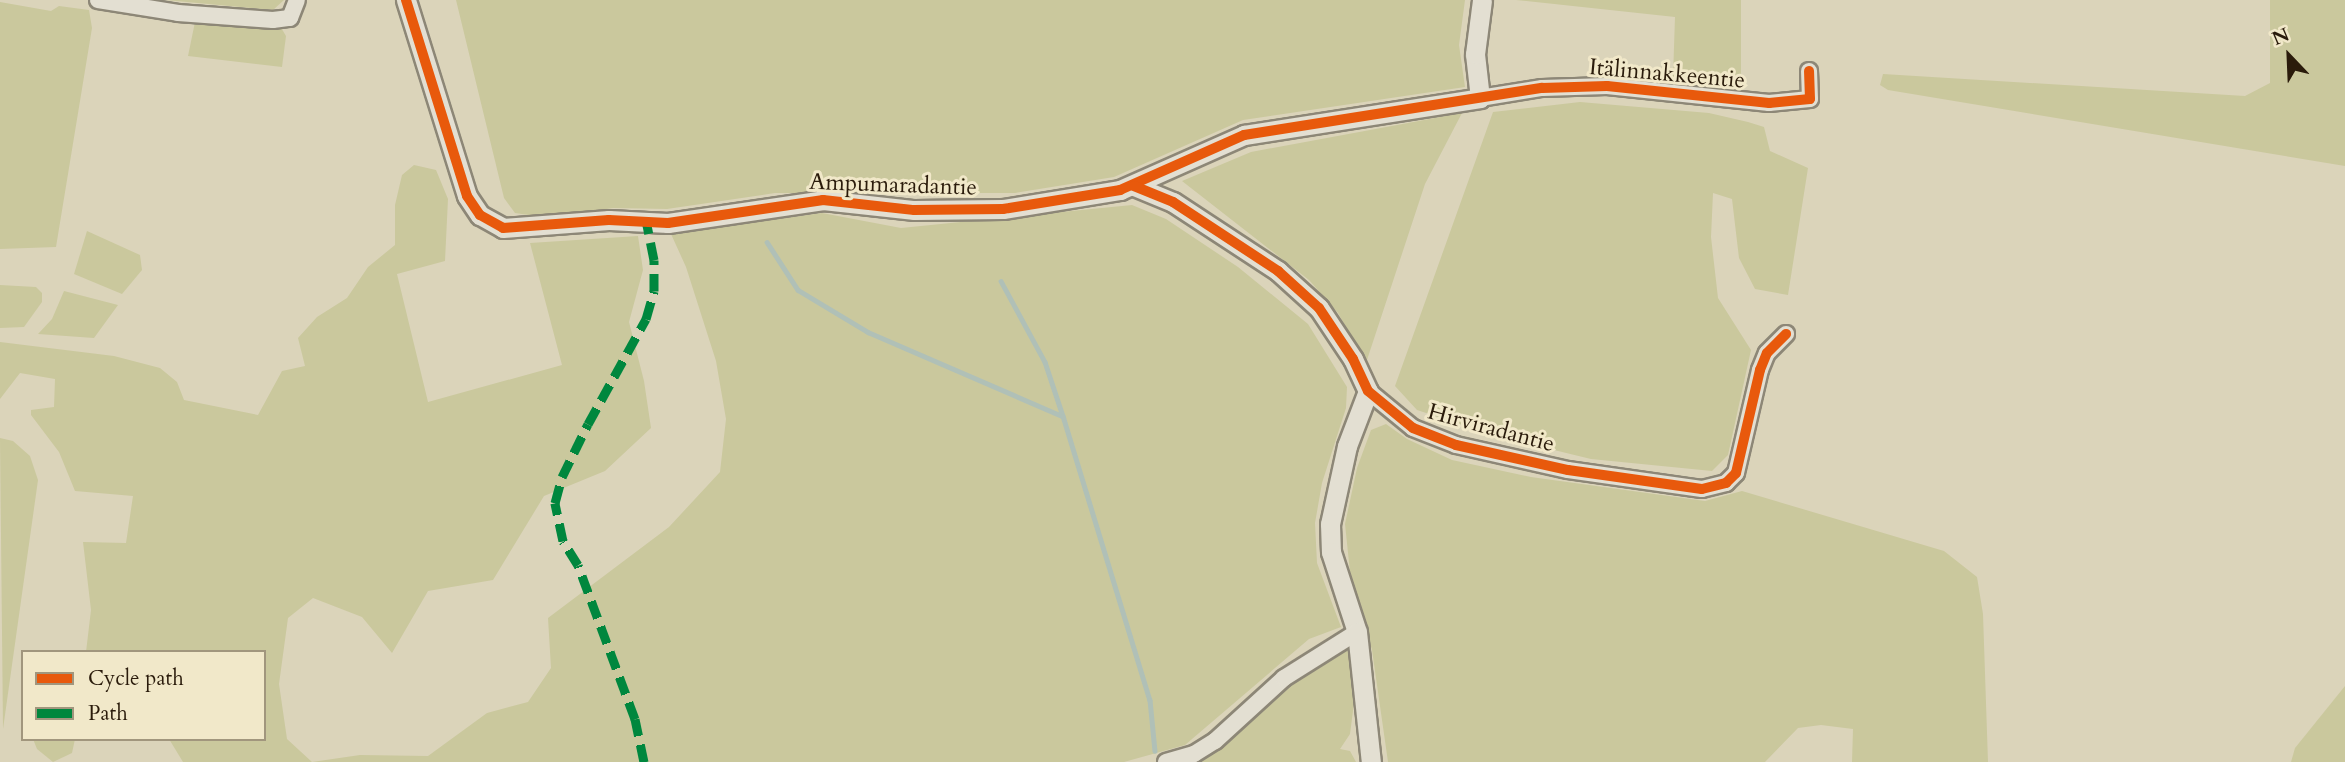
<!DOCTYPE html>
<meta charset="utf-8">
<style>
body{margin:0}
#map{position:relative;width:2345px;height:762px;overflow:hidden;background:#dbd4ba;font-family:Cardo,serif}
div>[style]{position:absolute}
[style*='--x']{left:calc(var(--x)*1px);top:calc(var(--y)*1px);width:calc(var(--w)*1px);rotate:calc(var(--a)*1deg)}
.green>*{inset:0;background:#cac89d}
.stream>*{height:4.5px;margin:-2.25px;padding:0 2.25px;transform-origin:2.25px;border-radius:2.25px;background:#b0c0b7}
.roads{filter:drop-shadow(2px 0 #8d8777) drop-shadow(-2px 0 #8d8777) drop-shadow(0 2px #8d8777) drop-shadow(0 -2px #8d8777)}
.minor>*{height:16px;margin:-8px;padding:0 8px;transform-origin:8px;border-radius:8px;background:#e3dfd2}
.tertiary>*{height:19px;margin:-9.5px;padding:0 9.5px;transform-origin:9.5px;border-radius:9.5px;background:#e3dfd2}
.quiet>*{height:9px;margin-top:-4.5px;transform-origin:0;background:repeating-linear-gradient(90deg,#00873e 0 18px,transparent 0 27px)}
.cycleway>*{height:10px;margin:-5px;padding:0 5px;transform-origin:5px;border-radius:5px;background:#e8590c}
span{translate:-50% -50%;white-space:nowrap;text-align:center;line-height:1.15;-webkit-text-stroke:6px #f1e8c9;paint-order:stroke}
.street-label{font-size:23px;color:#2a1b0b}
.legend{position:absolute;left:21px;top:650px;width:245px;height:91px;box-sizing:border-box;background:#f1e8c9;border:2px solid #a1967d;margin:0;padding:9px 12px;list-style:none;font-size:21px;color:#2a1b0b}
.legend li{display:flex;align-items:center;gap:14px;height:35px}
.legend b{width:35px;border:2px solid #a1967d}
.north{position:absolute;left:2254px;top:21px;width:70px;height:70px;-webkit-text-stroke:5px #f1e8c9;paint-order:stroke;rotate:337deg;font-size:19px;font-weight:700;line-height:28px;text-align:center;color:#2a1b0b}
.north::after{content:'';display:block;margin:auto;width:24px;height:32px;background:#2a1b0b;clip-path:polygon(50% 0,100% 100%,50% 72%,0 100%)}
</style>
<div id="map">
<div class="green">
<i style="clip-path:polygon(166px 0,284px 0,273px 10px)"></i>
<i style="clip-path:polygon(456px 0,1465px 0,1459px 45px,1465px 87px,1243px 120px,1114px 177px,1015px 193px,775px 193px,667px 209px,613px 208px,549px 218px,515px 213px,504px 198px)"></i>
<i style="clip-path:polygon(1516px 0,1741px 0,1741px 83px,1673px 77px,1675px 17px)"></i>
<i style="clip-path:polygon(2270px 0,2345px 0,2345px 166px,1888px 90px,1880px 85px,1883px 74px,2245px 96px,2270px 83px)"></i>
<i style="clip-path:polygon(0 2px,51px 11px,59px 6px,89px 10px,92px 28px,56px 247px,0 249px)"></i>
<i style="clip-path:polygon(195px 22px,280px 26px,286px 36px,282px 67px,188px 56px)"></i>
<i style="clip-path:polygon(1580px 102px,1709px 113px,1748px 122px,1764px 127px,1770px 151px,1808px 168px,1788px 295px,1755px 289px,1739px 258px,1732px 199px,1713px 193px,1711px 237px,1718px 298px,1751px 350px,1728px 455px,1712px 471px,1591px 459px,1496px 436px,1417px 410px,1395px 386px,1493px 112px)"></i>
<i style="clip-path:polygon(1462px 113px,1425px 184px,1366px 363px,1338px 313px,1309px 280px,1182px 181px,1251px 152px)"></i>
<i style="clip-path:polygon(414px 165px,436px 170px,448px 199px,445px 261px,397px 274px,428px 402px,562px 365px,530px 243px,638px 236px,643px 270px,629px 322px,644px 381px,651px 428px,605px 471px,544px 496px,493px 580px,428px 591px,392px 653px,362px 617px,313px 598px,288px 618px,279px 684px,287px 739px,312px 762px,360px 755px,428px 756px,487px 713px,528px 702px,551px 668px,548px 618px,669px 527px,720px 472px,726px 419px,716px 361px,686px 267px,671px 234px,822px 213px,901px 228px,1132px 205px,1166px 219px,1238px 267px,1308px 324px,1347px 387px,1346px 408px,1322px 483px,1315px 523px,1317px 563px,1341px 627px,1309px 639px,1185px 745px,1124px 762px,183px 762px,169px 739px,264px 739px,264px 652px,86px 652px,91px 610px,83px 542px,126px 543px,133px 496px,75px 491px,59px 452px,31px 415px,31px 410px,54px 407px,55px 379px,20px 373px,0 399px,0 342px,114px 356px,160px 368px,177px 382px,184px 400px,258px 415px,282px 371px,305px 366px,298px 338px,317px 317px,347px 298px,368px 267px,395px 245px,395px 205px,402px 175px)"></i>
<i style="clip-path:polygon(87px 231px,140px 255px,142px 270px,122px 294px,74px 274px)"></i>
<i style="clip-path:polygon(0 285px,36px 287px,42px 293px,42px 302px,24px 327px,0 328px)"></i>
<i style="clip-path:polygon(64px 291px,118px 305px,94px 338px,38px 334px,52px 319px)"></i>
<i style="clip-path:polygon(1386px 424px,1407px 439px,1452px 460px,1531px 477px,1705px 501px,1742px 491px,1944px 551px,1977px 577px,1983px 614px,1988px 762px,1852px 762px,1853px 729px,1821px 725px,1798px 728px,1765px 762px,1388px 762px,1372px 650px,1350px 572px,1345px 524px,1357px 468px,1371px 430px)"></i>
<i style="clip-path:polygon(0 438px,13px 441px,30px 456px,38px 480px,3px 729px)"></i>
<i style="clip-path:polygon(1347px 650px,1351px 657px,1354px 703px,1350px 734px,1340px 749px,1350px 751px,1356px 762px,1199px 762px,1248px 724px,1285px 687px)"></i>
<i style="clip-path:polygon(2345px 686px,2345px 762px,2291px 762px,2295px 748px)"></i>
<i style="clip-path:polygon(33px 739px,75px 739px,72px 753px,53px 762px,37px 749px)"></i>
</div>
<div class="stream">
<i style="--x:767;--y:242;--w:57;--a:57.1"></i>
<i style="--x:798;--y:290;--w:82;--a:31"></i>
<i style="--x:868;--y:332;--w:211;--a:23.4"></i>
<i style="--x:1001;--y:281;--w:92;--a:61.5"></i>
<i style="--x:1045;--y:362;--w:57;--a:71.6"></i>
<i style="--x:1063;--y:416;--w:297;--a:73"></i>
<i style="--x:1150;--y:700;--w:51;--a:84.4"></i>
</div>
<div class="roads">
<div class="minor">
<i style="--x:98;--y:0;--w:81;--a:9.2"></i>
<i style="--x:178;--y:13;--w:95;--a:4.2"></i>
<i style="--x:273;--y:20;--w:17;--a:-7"></i>
<i style="--x:290;--y:18;--w:19;--a:-69"></i>
<i style="--x:1480;--y:98;--w:63;--a:-9.2"></i>
<i style="--x:1542;--y:88;--w:65;--a:-1.8"></i>
<i style="--x:1607;--y:86;--w:163;--a:6"></i>
<i style="--x:1769;--y:103;--w:41;--a:-5.6"></i>
<i style="--x:1810;--y:99;--w:28;--a:-92"></i>
<i style="--x:1368;--y:391;--w:58;--a:39.4"></i>
<i style="--x:1413;--y:428;--w:46;--a:21.6"></i>
<i style="--x:1456;--y:445;--w:115;--a:12.6"></i>
<i style="--x:1568;--y:470;--w:135;--a:8.1"></i>
<i style="--x:1702;--y:489;--w:25;--a:-14"></i>
<i style="--x:1726;--y:483;--w:14;--a:-45"></i>
<i style="--x:1736;--y:473;--w:106;--a:-76.9"></i>
<i style="--x:1760;--y:370;--w:18;--a:-68"></i>
<i style="--x:1767;--y:353;--w:27;--a:-45"></i>
<i style="--x:1166;--y:762;--w:29;--a:-16"></i>
<i style="--x:1194;--y:754;--w:25;--a:-32"></i>
<i style="--x:1215;--y:741;--w:93;--a:-42.4"></i>
<i style="--x:1284;--y:678;--w:86;--a:-32.2"></i>
</div>
<div class="tertiary">
<i style="--x:406;--y:0;--w:205;--a:72.7"></i>
<i style="--x:467;--y:196;--w:23;--a:56"></i>
<i style="--x:480;--y:215;--w:26;--a:29"></i>
<i style="--x:503;--y:228;--w:106;--a:-4.3"></i>
<i style="--x:609;--y:220;--w:59;--a:2.9"></i>
<i style="--x:668;--y:223;--w:157;--a:-8.4"></i>
<i style="--x:823;--y:200;--w:92;--a:6.3"></i>
<i style="--x:914;--y:210;--w:89;--a:-0.6"></i>
<i style="--x:1003;--y:209;--w:119;--a:-9.2"></i>
<i style="--x:1120;--y:190;--w:136;--a:-23.9"></i>
<i style="--x:1244;--y:135;--w:239;--a:-8.9"></i>
<i style="--x:1480;--y:98;--w:44;--a:-96.5"></i>
<i style="--x:1475;--y:54;--w:54;--a:-82.6"></i>
<i style="--x:1134;--y:186;--w:42;--a:22.3"></i>
<i style="--x:1173;--y:202;--w:126;--a:33.3"></i>
<i style="--x:1278;--y:271;--w:55;--a:42.1"></i>
<i style="--x:1319;--y:308;--w:61;--a:56.3"></i>
<i style="--x:1353;--y:359;--w:35;--a:65"></i>
<i style="--x:1368;--y:391;--w:59;--a:110.9"></i>
<i style="--x:1347;--y:446;--w:80;--a:102.3"></i>
<i style="--x:1330;--y:524;--w:28;--a:88"></i>
<i style="--x:1331;--y:552;--w:84;--a:72"></i>
<i style="--x:1357;--y:632;--w:131;--a:83.9"></i>
</div>
</div>
<div class="quiet">
<i style="--x:644;--y:762;--w:44;--a:-101.8"></i>
<i style="--x:635;--y:719;--w:164;--a:-110.3"></i>
<i style="--x:578;--y:565;--w:28;--a:-122"></i>
<i style="--x:563;--y:541;--w:39;--a:-102"></i>
<i style="--x:555;--y:503;--w:27;--a:-75"></i>
<i style="--x:562;--y:477;--w:59;--a:-63.9"></i>
<i style="--x:588;--y:424;--w:120;--a:-61.1"></i>
<i style="--x:646;--y:319;--w:29;--a:-74"></i>
<i style="--x:654;--y:291;--w:31;--a:-90"></i>
<i style="--x:654;--y:260;--w:41;--a:-101.3"></i>
</div>
<div class="cycleway">
<i style="--x:406;--y:0;--w:205;--a:72.7"></i>
<i style="--x:467;--y:196;--w:23;--a:56"></i>
<i style="--x:480;--y:215;--w:26;--a:29"></i>
<i style="--x:503;--y:228;--w:106;--a:-4.3"></i>
<i style="--x:609;--y:220;--w:59;--a:2.9"></i>
<i style="--x:668;--y:223;--w:157;--a:-8.4"></i>
<i style="--x:823;--y:200;--w:92;--a:6.3"></i>
<i style="--x:914;--y:210;--w:89;--a:-0.6"></i>
<i style="--x:1003;--y:209;--w:119;--a:-9.2"></i>
<i style="--x:1120;--y:190;--w:136;--a:-23.9"></i>
<i style="--x:1244;--y:135;--w:302;--a:-9"></i>
<i style="--x:1542;--y:88;--w:65;--a:-1.8"></i>
<i style="--x:1607;--y:86;--w:163;--a:6"></i>
<i style="--x:1769;--y:103;--w:41;--a:-5.6"></i>
<i style="--x:1810;--y:99;--w:28;--a:-92"></i>
<i style="--x:1134;--y:186;--w:42;--a:22.3"></i>
<i style="--x:1173;--y:202;--w:126;--a:33.3"></i>
<i style="--x:1278;--y:271;--w:55;--a:42.1"></i>
<i style="--x:1319;--y:308;--w:61;--a:56.3"></i>
<i style="--x:1353;--y:359;--w:35;--a:65"></i>
<i style="--x:1368;--y:391;--w:58;--a:39.4"></i>
<i style="--x:1413;--y:428;--w:46;--a:21.6"></i>
<i style="--x:1456;--y:445;--w:115;--a:12.6"></i>
<i style="--x:1568;--y:470;--w:135;--a:8.1"></i>
<i style="--x:1702;--y:489;--w:25;--a:-14"></i>
<i style="--x:1726;--y:483;--w:14;--a:-45"></i>
<i style="--x:1736;--y:473;--w:106;--a:-76.9"></i>
<i style="--x:1760;--y:370;--w:18;--a:-68"></i>
<i style="--x:1767;--y:353;--w:27;--a:-45"></i>
</div>
<div class="street-label">
<span style="left:1667px;top:74px;rotate:5deg">Itälinnakkeentie</span>
<span style="left:893px;top:185px;rotate:2deg">Ampumaradantie</span>
<span style="left:1491px;top:428px;rotate:15deg">Hirviradantie</span>
</div>
<ul class="legend">
<li><b style="height:9px;background:#e8590c"></b>Cycle path</li>
<li><b style="height:9px;background:#00873e"></b>Path</li>
</ul>
<div class="north">N</div>
</div>
